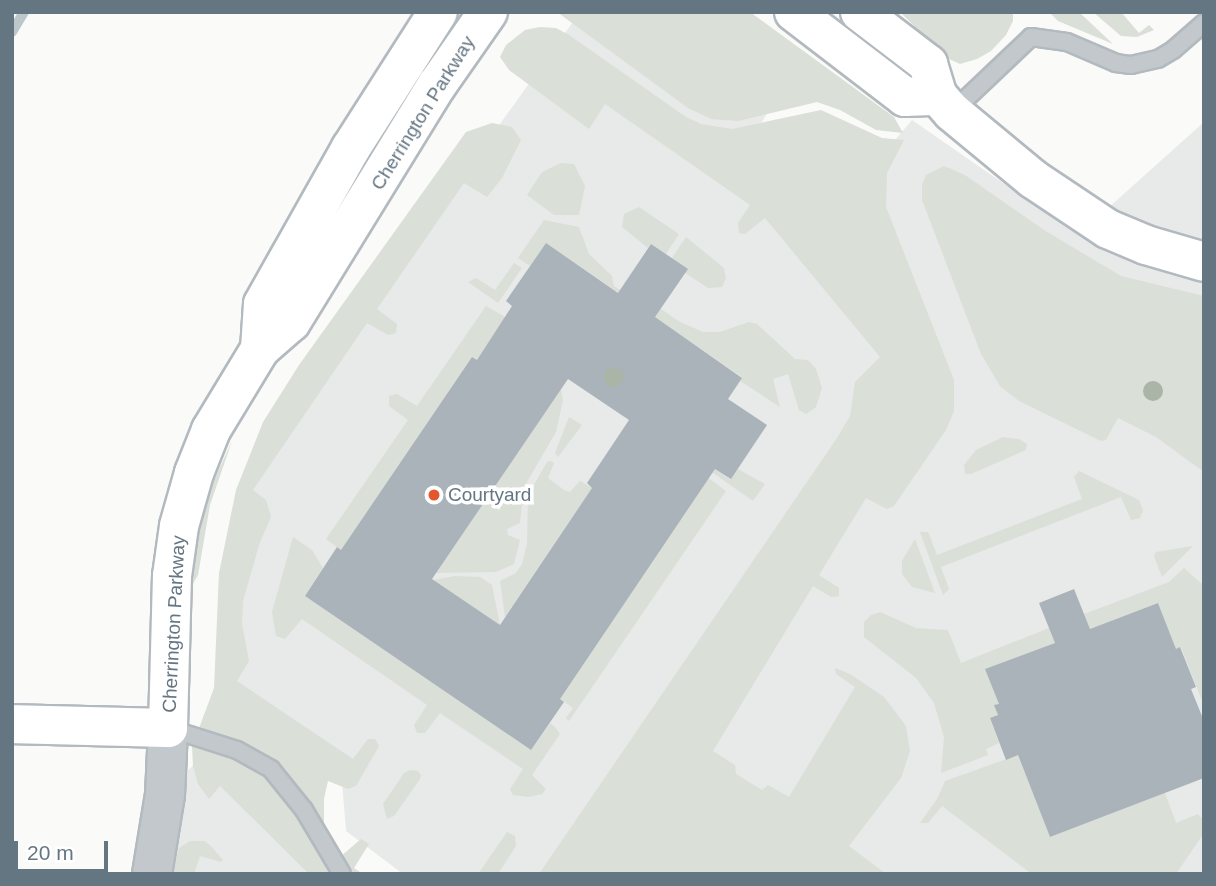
<!DOCTYPE html>
<style>
body{margin:0}
#map{position:relative;width:1216px;height:886px;overflow:hidden;background:#fafaf8;font-family:Arial,sans-serif}
div>[style]{position:absolute}
[style*='--x']{left:calc(var(--x)*1px);top:calc(var(--y)*1px);width:calc(var(--w)*1px);rotate:calc(var(--a)*1deg)}
.built>*{inset:0;background:#e8e9e9}
.green>*{inset:0;background:#dadfd7}
.stream>*{height:10px;margin:-5px;padding:0 5px;transform-origin:5px;border-radius:5px;background:#bbc7cb}
.building>*{inset:0;background:#aab3b9}
.roads{filter:drop-shadow(2px 0 #b3babf) drop-shadow(-2px 0 #b3babf) drop-shadow(0 2px #b3babf) drop-shadow(0 -2px #b3babf)}
.service>*{height:16px;margin:-8px;padding:0 8px;transform-origin:8px;border-radius:8px;background:#c3c8cc}
.tertiary>*{height:38px;margin:-19px;padding:0 19px;transform-origin:19px;border-radius:19px;background:#c3c8cc}
.secondary>*{height:38px;margin:-19px;padding:0 19px;transform-origin:19px;border-radius:19px;background:#fff}
.motorway>*{height:38px;margin:-19px;padding:0 19px;transform-origin:19px;border-radius:19px;background:#fff}
.trees>*{width:20px;height:20px;margin:-10px;border-radius:50%;background:#aab4a7}
.dots>*{width:19px;height:19px;translate:-50% -50%;box-sizing:border-box;border:4px solid #fff;border-radius:50%}
span{translate:-50% -50%;white-space:nowrap;text-align:center;line-height:1.15;-webkit-text-stroke:7px #fff;paint-order:stroke}
.street-label{font-size:19px;color:#657683}
.poi-label{font-size:19px;color:#657683}
.left{translate:0 -50%;text-align:left}
.frame{position:absolute;inset:0;border:14px solid #657683;pointer-events:none}
.scale{position:absolute;left:14px;top:841px;width:94px;height:32px;box-sizing:border-box;border:4px solid #657683;border-top:0;padding-left:9px;font-size:21px;line-height:24px;white-space:nowrap;color:#657683;-webkit-text-stroke:5px #fff;paint-order:stroke}
</style>
<div id="map">
<div class="built">
<i style="clip-path:polygon(580px 12px,772px 105px,736px 165px,891px 365px,559px 874px,403px 874px,346px 831px,341px 770px,228px 688px,241px 487px)"></i>
<i style="clip-path:polygon(912px 120px,1078px 235px,1204px 122px,1204px 874px,794px 874px,671px 796px,910px 400px,855px 187px)"></i>
<i style="clip-path:polygon(198px 760px,326px 874px,163px 874px,178px 781px)"></i>
</div>
<div class="green">
<i style="clip-path:polygon(557px 12px,750px 12px,894px 117px,903px 133px,876px 130px,840px 110px,817px 102px,738px 121px,711px 119px,688px 108px)"></i>
<i style="clip-path:polygon(900px 12px,1013px 12px,1013px 21px,1006px 35px,991px 51px,977px 59px,960px 64px,947px 58px)"></i>
<i style="clip-path:polygon(1049px 12px,1079px 12px,1113px 44px,1058px 21px)"></i>
<i style="clip-path:polygon(1093px 12px,1121px 12px,1139px 33px,1149px 25px,1154px 30px,1137px 37px,1121px 36px)"></i>
<i style="clip-path:polygon(540px 27px,556px 28px,569px 35px,686px 117px,701px 124px,732px 129px,821px 110px,882px 138px,904px 140px,887px 173px,886px 207px,954px 380px,954px 411px,946px 430px,894px 506px,887px 509px,866px 498px,819px 575px,839px 588px,839px 596px,831px 597px,813px 586px,713px 751px,735px 765px,736px 774px,762px 790px,768px 785px,789px 797px,855px 687px,836px 674px,835px 668px,850px 674px,884px 697px,906px 726px,910px 751px,901px 778px,849px 846px,886px 874px,539px 874px,837px 438px,850px 416px,855px 382px,880px 357px,765px 218px,745px 234px,739px 233px,738px 223px,750px 205px,605px 104px,589px 129px,509px 70px,500px 57px,506px 45px,525px 30px)"></i>
<i style="clip-path:polygon(492px 123px,512px 127px,521px 140px,502px 178px,487px 197px,464px 183px,377px 309px,397px 324px,396px 333px,388px 335px,367px 323px,253px 490px,266px 500px,271px 517px,260px 542px,243px 601px,242px 624px,249px 661px,237px 681px,353px 759px,368px 739px,375px 739px,379px 746px,356px 786px,348px 789px,328px 781px,324px 799px,324px 824px,340px 857px,361px 839px,369px 844px,354px 868px,363px 874px,309px 874px,220px 786px,209px 799px,198px 784px,193px 766px,192px 747px,214px 688px,219px 573px,236px 490px,263px 422px,299px 365px,466px 132px)"></i>
<i style="clip-path:polygon(561px 163px,574px 164px,585px 186px,579px 215px,554px 215px,527px 195px,542px 172px)"></i>
<i style="clip-path:polygon(944px 166px,965px 175px,1044px 230px,1121px 276px,1204px 296px,1204px 472px,1156px 437px,1118px 418px,1106px 440px,1101px 441px,1019px 401px,1000px 386px,981px 354px,922px 200px,922px 185px,926px 175px)"></i>
<i style="clip-path:polygon(639px 207px,679px 234px,666px 254px,651px 244px,648px 248px,622px 227px,624px 214px)"></i>
<i style="clip-path:polygon(544px 220px,579px 227px,589px 254px,612px 276px,614px 286px,628px 295px,626px 298px,546px 243px,530px 266px,518px 258px)"></i>
<i style="clip-path:polygon(686px 237px,724px 268px,726px 278px,722px 287px,708px 288px,685px 273px,672px 258px)"></i>
<i style="clip-path:polygon(514px 263px,522px 268px,498px 303px,468px 282px,476px 278px,495px 290px)"></i>
<i style="clip-path:polygon(651px 302px,680px 322px,703px 332px,720px 332px,749px 322px,757px 324px,795px 359px,808px 360px,816px 369px,822px 388px,816px 407px,806px 414px,799px 410px,788px 374px,773px 379px,780px 407px,740px 381px,742px 377px,641px 308px)"></i>
<i style="clip-path:polygon(486px 306px,514px 322px,498px 328px,477px 360px,472px 357px,341px 550px,326px 539px,408px 420px,389px 406px,389px 396px,397px 394px,417px 406px)"></i>
<i style="clip-path:polygon(561px 389px,563px 400px,556px 432px,524px 487px,520px 523px,507px 529px,508px 535px,520px 540px,514px 564px,496px 572px,433px 573px,438px 570px)"></i>
<i style="clip-path:polygon(569px 417px,582px 425px,558px 457px,555px 453px)"></i>
<i style="clip-path:polygon(1003px 437px,1019px 439px,1027px 444px,1026px 450px,971px 474px,965px 474px,964px 465px,976px 450px)"></i>
<i style="clip-path:polygon(232px 441px,210px 505px,198px 575px,189px 591px,197px 528px,211px 487px)"></i>
<i style="clip-path:polygon(691px 452px,730px 479px,738px 469px,765px 484px,753px 501px,689px 456px)"></i>
<i style="clip-path:polygon(551px 461px,554px 463px,548px 478px,564px 490px,570px 492px,580px 481px,592px 488px,505px 617px,500px 581px,516px 573px,522px 564px,527px 544px,528px 495px,547px 462px)"></i>
<i style="clip-path:polygon(699px 471px,726px 491px,569px 721px,566px 718px,573px 708px,559px 698px,690px 506px)"></i>
<i style="clip-path:polygon(1079px 471px,1139px 500px,1143px 510px,1140px 518px,1131px 520px,1121px 497px,941px 567px,949px 589px,943px 595px,920px 532px,928px 532px,937px 555px,1082px 499px,1074px 477px)"></i>
<i style="clip-path:polygon(293px 537px,312px 550px,323px 568px,305px 596px,531px 750px,550px 723px,556px 728px,560px 734px,532px 775px,546px 789px,542px 794px,529px 797px,513px 795px,510px 789px,523px 769px,440px 713px,425px 733px,417px 733px,414px 725px,427px 705px,302px 619px,285px 639px,276px 636px,272px 612px)"></i>
<i style="clip-path:polygon(915px 539px,935px 593px,912px 587px,902px 574px,902px 561px)"></i>
<i style="clip-path:polygon(1193px 546px,1162px 577px,1154px 556px,1156px 552px)"></i>
<i style="clip-path:polygon(1184px 568px,1204px 586px,1204px 706px,1181px 647px,1176px 649px,1158px 603px,1090px 629px,1084px 614px,1169px 582px)"></i>
<i style="clip-path:polygon(455px 576px,480px 577px,492px 585px,500px 625px,433px 580px)"></i>
<i style="clip-path:polygon(880px 612px,916px 628px,948px 630px,961px 663px,1049px 628px,1055px 643px,986px 669px,999px 704px,995px 706px,998px 715px,990px 719px,999px 743px,986px 749px,988px 755px,941px 773px,944px 737px,934px 703px,916px 678px,864px 637px,864px 622px,871px 615px)"></i>
<i style="clip-path:polygon(1018px 755px,1050px 837px,1165px 793px,1176px 823px,1198px 814px,1204px 821px,1204px 833px,1176px 874px,1032px 874px,942px 806px,928px 823px,920px 823px,937px 799px,945px 781px)"></i>
<i style="clip-path:polygon(410px 770px,418px 771px,421px 775px,420px 779px,394px 816px,387px 819px,383px 804px,404px 773px)"></i>
<i style="clip-path:polygon(507px 832px,515px 836px,516px 846px,498px 874px,478px 874px)"></i>
<i style="clip-path:polygon(190px 841px,204px 841px,210px 845px,223px 860px,221px 862px,200px 856px,194px 874px,172px 874px,179px 848px)"></i>
</div>
<div class="stream">
<i style="--x:12;--y:32;--w:23;--a:-59"></i>
</div>
<div class="building">
<i style="clip-path:polygon(evenodd,546px 243px,618px 293px,651px 244px,688px 269px,655px 317px,742px 378px,728px 399px,767px 425px,731px 479px,715px 469px,560px 699px,564px 702px,531px 750px,305px 596px,337px 547px,341px 550px,472px 357px,477px 360px,512px 306px,506px 301px,546px 243px,568px 379px,629px 420px,587px 483px,592px 488px,500px 625px,432px 579px,568px 379px)"></i>
<i style="clip-path:polygon(1074px 589px,1090px 629px,1158px 603px,1176px 649px,1180px 647px,1196px 687px,1191px 689px,1204px 721px,1204px 778px,1050px 837px,1018px 755px,1006px 760px,990px 718px,998px 715px,994px 705px,999px 704px,985px 669px,1055px 643px,1039px 603px)"></i>
</div>
<div class="roads">
<div class="service">
<i style="--x:952;--y:112;--w:109;--a:-43.5"></i>
<i style="--x:1031;--y:37;--w:36;--a:8"></i>
<i style="--x:1067;--y:42;--w:53;--a:23.2"></i>
<i style="--x:1116;--y:63;--w:15;--a:8"></i>
<i style="--x:1131;--y:65;--w:28;--a:-13"></i>
<i style="--x:1158;--y:59;--w:17;--a:-31"></i>
<i style="--x:1173;--y:50;--w:41;--a:-41.1"></i>
<i style="--x:168;--y:728;--w:72;--a:17.7"></i>
<i style="--x:237;--y:750;--w:39;--a:29"></i>
<i style="--x:271;--y:769;--w:53;--a:51.2"></i>
<i style="--x:304;--y:810;--w:74;--a:59.3"></i>
</div>
<div class="tertiary">
<i style="--x:152;--y:874;--w:80;--a:-80.7"></i>
<i style="--x:165;--y:795;--w:67;--a:-87.4"></i>
</div>
<div class="secondary">
<i style="--x:794;--y:12;--w:140;--a:37.4"></i>
<i style="--x:905;--y:97;--w:33;--a:-2"></i>
<i style="--x:860;--y:12;--w:86;--a:37.4"></i>
<i style="--x:928;--y:64;--w:34;--a:73"></i>
<i style="--x:938;--y:96;--w:21;--a:49"></i>
<i style="--x:952;--y:112;--w:105;--a:39.6"></i>
<i style="--x:1033;--y:179;--w:90;--a:33.7"></i>
<i style="--x:1108;--y:229;--w:41;--a:22.8"></i>
<i style="--x:1146;--y:245;--w:60;--a:16.3"></i>
<i style="--x:260;--y:349;--w:45;--a:-86.2"></i>
<i style="--x:263;--y:304;--w:179;--a:-60.6"></i>
<i style="--x:351;--y:148;--w:161;--a:-57.4"></i>
<i style="--x:168;--y:728;--w:152;--a:-88.5"></i>
<i style="--x:172;--y:576;--w:50;--a:-82"></i>
<i style="--x:179;--y:526;--w:55;--a:-74.2"></i>
<i style="--x:194;--y:473;--w:46;--a:-68.4"></i>
<i style="--x:211;--y:430;--w:95;--a:-58.8"></i>
<i style="--x:260;--y:349;--w:41;--a:-41.1"></i>
<i style="--x:291;--y:322;--w:278;--a:-58.4"></i>
<i style="--x:437;--y:85;--w:89;--a:-55.1"></i>
</div>
<div class="motorway">
<i style="--x:12;--y:724;--w:156;--a:1.5"></i>
</div>
</div>
<div class="trees">
<i style="left:614px;top:377px"></i>
<i style="left:1153px;top:391px"></i>
</div>
<div class="dots">
<i style="left:434px;top:495px;background:#e4572e"></i>
</div>
<div class="street-label">
<span style="left:423px;top:113px;rotate:-58deg">Cherrington Parkway</span>
<span style="left:174px;top:624px;rotate:-87deg">Cherrington Parkway</span>
</div>
<div class="poi-label">
<span class="left" style="left:448px;top:495px">Courtyard</span>
</div>
<div class="frame"></div>
<div class="scale">20 m</div>
</div>
